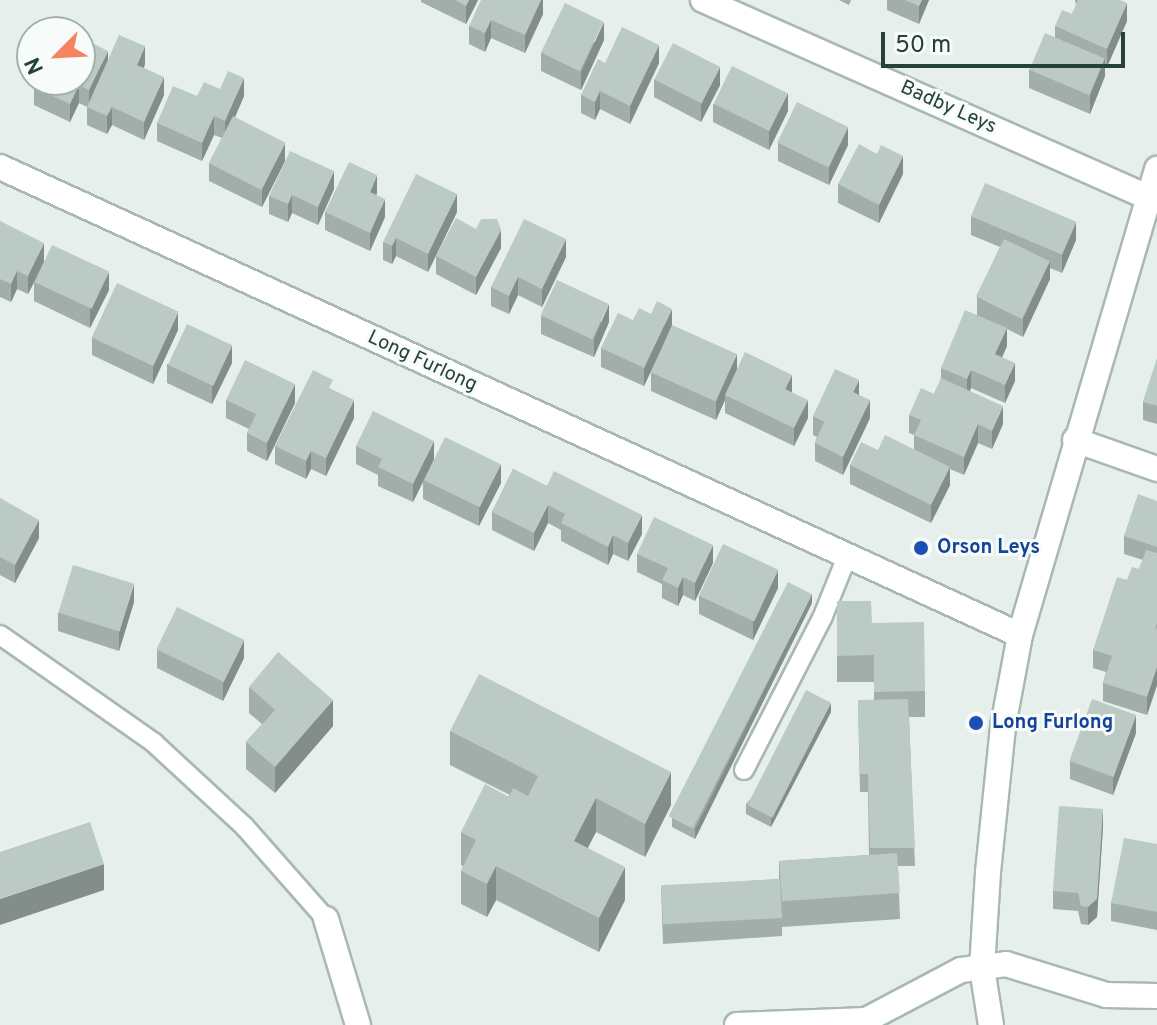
<!DOCTYPE html>
<style>
body{margin:0}
#map{position:relative;width:1157px;height:1025px;overflow:hidden;background:#e6efeb;font-family:Overpass,sans-serif}
div>[style]{position:absolute}
[style*='--x']{left:calc(var(--x)*1px);top:calc(var(--y)*1px);width:calc(var(--w)*1px);rotate:calc(var(--a)*1deg)}
.roads{filter:drop-shadow(2px 0 #a8b8b2) drop-shadow(-2px 0 #a8b8b2) drop-shadow(0 2px #a8b8b2) drop-shadow(0 -2px #a8b8b2)}
.service>*{height:18px;margin:-9px;padding:0 9px;transform-origin:9px;border-radius:9px;background:#fff}
.minor>*{height:24px;margin:-12px;padding:0 12px;transform-origin:12px;border-radius:12px;background:#fff}
.wall>*{inset:0;background:#a1aea9}
.shaded-wall>*{inset:0;background:#838d89}
.building>*{inset:0;background:#bbcac4;transform-origin:0 0}
.dots>*{width:22px;height:22px;translate:-50% -50%;box-sizing:border-box;border:4px solid #f7fbf9;border-radius:50%}
span{translate:-50% -50%;white-space:nowrap;text-align:center;line-height:1.15;-webkit-text-stroke:6px #f7fbf9;paint-order:stroke}
.street-label{font-size:20px;color:#24423a}
.transit-label{font-size:20px;color:#164399;font-weight:700}
.left{translate:0 -50%;text-align:left}
.north{position:absolute;left:16px;top:16px;width:80px;height:80px;box-sizing:border-box;background:#f7fbf9;border:2px solid #a3b1ad;border-radius:50%;rotate:246deg;font-size:22px;font-weight:700;line-height:32px;text-align:center;color:#24423a}
.north::after{content:'';display:block;margin:auto;width:28px;height:36px;background:#f4845f;clip-path:polygon(50% 0,100% 100%,50% 72%,0 100%)}
.scale{position:absolute;left:881px;top:32px;width:244px;height:36px;box-sizing:border-box;border:4px solid #24423a;border-top:0;padding-left:10px;font-size:24px;line-height:28px;white-space:nowrap;color:#24423a;-webkit-text-stroke:6px #f7fbf9;paint-order:stroke}
</style>
<div id="map">
<div class="roads">
<div class="service">
<i style="--x:0;--y:635;--w:188;--a:35"></i>
<i style="--x:154;--y:743;--w:122;--a:42.7"></i>
<i style="--x:244;--y:826;--w:124;--a:48.6"></i>
<i style="--x:744;--y:770;--w:173;--a:-62.8"></i>
<i style="--x:823;--y:616;--w:61;--a:-68"></i>
</div>
<div class="minor">
<i style="--x:703;--y:0;--w:487;--a:23.9"></i>
<i style="--x:0;--y:167;--w:1122;--a:24.65"></i>
<i style="--x:1075;--y:440;--w:87;--a:19.5"></i>
<i style="--x:326;--y:919;--w:111;--a:73.2"></i>
<i style="--x:737;--y:1025;--w:129;--a:-2.2"></i>
<i style="--x:866;--y:1020;--w:107;--a:-27.8"></i>
<i style="--x:961;--y:970;--w:45;--a:-7.6"></i>
<i style="--x:1006;--y:964;--w:105;--a:17.2"></i>
<i style="--x:1106;--y:995;--w:51;--a:1.1"></i>
<i style="--x:991;--y:1025;--w:58;--a:-99"></i>
<i style="--x:982;--y:968;--w:96;--a:-86.4"></i>
<i style="--x:988;--y:872;--w:147;--a:-84.1"></i>
<i style="--x:1003;--y:726;--w:93;--a:-79.4"></i>
<i style="--x:1020;--y:635;--w:486;--a:-73.6"></i>
</div>
</div>
<div class="wall">
<i style="clip-path:polygon(421px 0,478px 0,466px 24px,421px 2px)"></i>
<i style="clip-path:polygon(543px 0,543px 14px,525px 53px,491px 38px,485px 52px,469px 44px,469px 26px)"></i>
<i style="clip-path:polygon(839px 0,851px 0,849px 5px)"></i>
<i style="clip-path:polygon(887px 0,929px 0,919px 24px,887px 10px)"></i>
<i style="clip-path:polygon(1075px 0,1120px 0,1127px 21px,1107px 67px,1105px 67px,1105px 76px,1090px 114px,1029px 88px,1029px 70px,1055px 37px,1055px 26px,1072px 14px,1077px 4px,1075px 2px)"></i>
<i style="clip-path:polygon(604px 40px,581px 90px,541px 71px,541px 53px)"></i>
<i style="clip-path:polygon(108px 61px,145px 64px,144px 68px,164px 95px,144px 140px,112px 125px,107px 134px,87px 125px,87px 107px,79px 103px,70px 122px,34px 105px,34px 87px)"></i>
<i style="clip-path:polygon(605px 63px,659px 63px,630px 124px,600px 109px,595px 120px,581px 113px,581px 95px)"></i>
<i style="clip-path:polygon(654px 79px,720px 85px,701px 122px,654px 97px)"></i>
<i style="clip-path:polygon(220px 89px,244px 96px,235px 117px,285px 161px,262px 207px,209px 181px,209px 163px,222px 138px,214px 135px,202px 161px,157px 141px,157px 123px,197px 96px)"></i>
<i style="clip-path:polygon(713px 104px,788px 111px,769px 150px,713px 122px)"></i>
<i style="clip-path:polygon(778px 143px,848px 145px,829px 185px,778px 161px)"></i>
<i style="clip-path:polygon(903px 174px,879px 223px,838px 203px,838px 184px)"></i>
<i style="clip-path:polygon(334px 189px,318px 225px,292px 213px,288px 222px,269px 214px,269px 196px)"></i>
<i style="clip-path:polygon(377px 193px,376px 195px,385px 217px,370px 251px,325px 230px,325px 212px)"></i>
<i style="clip-path:polygon(457px 212px,428px 272px,396px 256px,392px 264px,383px 260px,383px 242px)"></i>
<i style="clip-path:polygon(971px 216px,1076px 240px,1062px 273px,1050px 268px,1050px 279px,1023px 337px,1007px 329px,1007px 346px,1002px 357px,1015px 381px,1005px 403px,971px 388px,970px 391px,1003px 424px,992px 449px,978px 443px,964px 475px,950px 469px,950px 485px,931px 523px,850px 484px,850px 465px,878px 450px,914px 450px,914px 435px,909px 433px,909px 415px,934px 394px,941px 379px,941px 368px,977px 315px,977px 297px,1000px 247px,971px 235px)"></i>
<i style="clip-path:polygon(0 221px,44px 261px,109px 290px,90px 328px,34px 301px,34px 283px,28px 294px,17px 289px,11px 302px,0 297px)"></i>
<i style="clip-path:polygon(501px 248px,476px 295px,436px 274px,436px 256px)"></i>
<i style="clip-path:polygon(566px 257px,542px 307px,518px 295px,509px 314px,491px 306px,491px 287px)"></i>
<i style="clip-path:polygon(541px 316px,609px 322px,594px 357px,541px 334px)"></i>
<i style="clip-path:polygon(633px 320px,672px 326px,737px 369px,792px 392px,808px 418px,794px 446px,725px 413px,725px 400px,716px 420px,651px 391px,651px 373px,664px 343px,644px 386px,601px 367px,601px 348px)"></i>
<i style="clip-path:polygon(178px 330px,153px 384px,92px 355px,92px 337px)"></i>
<i style="clip-path:polygon(1157px 359px,1157px 424px,1143px 420px,1143px 402px)"></i>
<i style="clip-path:polygon(232px 363px,212px 404px,167px 383px,167px 364px)"></i>
<i style="clip-path:polygon(333px 390px,354px 418px,326px 476px,311px 469px,306px 479px,275px 464px,275px 446px)"></i>
<i style="clip-path:polygon(859px 395px,870px 418px,843px 475px,815px 461px,815px 443px,817px 437px,813px 435px,813px 416px)"></i>
<i style="clip-path:polygon(226px 400px,295px 403px,267px 461px,247px 451px,247px 433px,249px 429px,226px 418px)"></i>
<i style="clip-path:polygon(356px 446px,434px 459px,501px 483px,479px 526px,423px 499px,423px 482px,413px 502px,378px 486px,378px 475px,356px 464px)"></i>
<i style="clip-path:polygon(513px 469px,642px 534px,628px 561px,613px 554px,608px 565px,561px 541px,561px 530px,548px 523px,534px 551px,492px 530px,492px 512px)"></i>
<i style="clip-path:polygon(0 498px,39px 538px,15px 583px,0 575px)"></i>
<i style="clip-path:polygon(1157px 501px,1157px 685px,1147px 715px,1103px 701px,1103px 683px,1106px 672px,1093px 668px,1093px 650px,1127px 580px,1139px 569px,1143px 560px,1124px 554px,1124px 536px)"></i>
<i style="clip-path:polygon(637px 554px,713px 563px,695px 601px,683px 595px,678px 606px,662px 598px,662px 584px,637px 572px)"></i>
<i style="clip-path:polygon(778px 588px,753px 640px,699px 614px,699px 596px)"></i>
<i style="clip-path:polygon(837px 601px,872px 623px,925px 691px,925px 717px,909px 717px,915px 866px,898px 866px,900px 919px,782px 927px,782px 936px,663px 944px,661px 887px,779px 879px,779px 861px,869px 855px,868px 792px,860px 792px,858px 700px,874px 700px,874px 682px,837px 682px)"></i>
<i style="clip-path:polygon(134px 602px,119px 651px,58px 631px,58px 613px)"></i>
<i style="clip-path:polygon(812px 603px,695px 839px,672px 827px,672px 818px)"></i>
<i style="clip-path:polygon(157px 650px,244px 658px,223px 701px,157px 668px)"></i>
<i style="clip-path:polygon(249px 687px,333px 726px,275px 793px,246px 769px,246px 742px,262px 724px,249px 713px)"></i>
<i style="clip-path:polygon(831px 712px,771px 827px,746px 814px,746px 804px)"></i>
<i style="clip-path:polygon(450px 731px,671px 805px,645px 857px,596px 832px,587px 848px,625px 900px,599px 952px,496px 900px,487px 917px,461px 904px,461px 871px,463px 866px,461px 865px,461px 832px,510px 795px,450px 765px)"></i>
<i style="clip-path:polygon(1136px 733px,1113px 795px,1070px 779px,1070px 761px)"></i>
<i style="clip-path:polygon(1103px 827px,1097px 917px,1088px 925px,1081px 924px,1078px 911px,1053px 909px,1053px 891px)"></i>
<i style="clip-path:polygon(1157px 844px,1157px 930px,1111px 921px,1111px 903px)"></i>
</div>
<div class="shaded-wall">
<i style="clip-path:polygon(469px 0,478px 0,466px 24px,466px 6px)"></i>
<i style="clip-path:polygon(541px 0,543px 0,543px 14px,525px 53px,525px 35px)"></i>
<i style="clip-path:polygon(922px 0,929px 0,919px 24px,919px 6px)"></i>
<i style="clip-path:polygon(1127px 3px,1127px 21px,1107px 67px,1107px 49px)"></i>
<i style="clip-path:polygon(491px 20px,491px 38px,485px 52px,485px 33px)"></i>
<i style="clip-path:polygon(604px 22px,604px 40px,581px 90px,581px 72px)"></i>
<i style="clip-path:polygon(659px 45px,659px 63px,630px 124px,630px 106px)"></i>
<i style="clip-path:polygon(145px 46px,145px 64px,137px 83px,137px 65px)"></i>
<i style="clip-path:polygon(108px 51px,108px 69px,89px 108px,89px 90px)"></i>
<i style="clip-path:polygon(1105px 58px,1105px 76px,1090px 114px,1090px 95px)"></i>
<i style="clip-path:polygon(720px 67px,720px 85px,701px 122px,701px 104px)"></i>
<i style="clip-path:polygon(164px 77px,164px 95px,144px 140px,144px 122px)"></i>
<i style="clip-path:polygon(244px 78px,244px 96px,225px 140px,225px 121px)"></i>
<i style="clip-path:polygon(79px 85px,79px 103px,70px 122px,70px 104px)"></i>
<i style="clip-path:polygon(600px 91px,600px 109px,595px 120px,595px 102px)"></i>
<i style="clip-path:polygon(788px 93px,788px 111px,769px 150px,769px 131px)"></i>
<i style="clip-path:polygon(112px 107px,112px 125px,107px 134px,107px 116px)"></i>
<i style="clip-path:polygon(214px 116px,214px 135px,202px 161px,202px 143px)"></i>
<i style="clip-path:polygon(848px 127px,848px 145px,829px 185px,829px 167px)"></i>
<i style="clip-path:polygon(285px 143px,285px 161px,262px 207px,262px 189px)"></i>
<i style="clip-path:polygon(903px 156px,903px 174px,879px 223px,879px 205px)"></i>
<i style="clip-path:polygon(334px 171px,334px 189px,318px 225px,318px 207px)"></i>
<i style="clip-path:polygon(377px 175px,377px 193px,370px 210px,370px 192px)"></i>
<i style="clip-path:polygon(457px 194px,457px 212px,428px 272px,428px 254px)"></i>
<i style="clip-path:polygon(292px 195px,292px 213px,288px 222px,288px 204px)"></i>
<i style="clip-path:polygon(385px 199px,385px 217px,370px 251px,370px 233px)"></i>
<i style="clip-path:polygon(1076px 222px,1076px 240px,1062px 273px,1062px 255px)"></i>
<i style="clip-path:polygon(501px 230px,501px 248px,476px 295px,476px 277px)"></i>
<i style="clip-path:polygon(396px 238px,396px 256px,392px 264px,392px 246px)"></i>
<i style="clip-path:polygon(566px 239px,566px 257px,542px 307px,542px 289px)"></i>
<i style="clip-path:polygon(44px 243px,44px 261px,28px 294px,28px 276px)"></i>
<i style="clip-path:polygon(1050px 261px,1050px 279px,1023px 337px,1023px 319px)"></i>
<i style="clip-path:polygon(17px 271px,17px 289px,11px 302px,11px 284px)"></i>
<i style="clip-path:polygon(109px 272px,109px 290px,90px 328px,90px 310px)"></i>
<i style="clip-path:polygon(518px 277px,518px 295px,509px 314px,509px 296px)"></i>
<i style="clip-path:polygon(609px 304px,609px 322px,594px 357px,594px 339px)"></i>
<i style="clip-path:polygon(672px 309px,672px 327px,644px 386px,644px 368px)"></i>
<i style="clip-path:polygon(178px 312px,178px 330px,153px 384px,153px 366px)"></i>
<i style="clip-path:polygon(1007px 328px,1007px 346px,995px 373px,995px 354px)"></i>
<i style="clip-path:polygon(232px 345px,232px 363px,212px 404px,212px 386px)"></i>
<i style="clip-path:polygon(737px 354px,737px 372px,725px 395px,725px 400px,716px 420px,716px 401px)"></i>
<i style="clip-path:polygon(1015px 363px,1015px 381px,1005px 403px,1005px 385px)"></i>
<i style="clip-path:polygon(971px 370px,971px 388px,967px 397px,967px 379px)"></i>
<i style="clip-path:polygon(792px 375px,792px 393px,785px 389px)"></i>
<i style="clip-path:polygon(859px 380px,859px 398px,853px 392px)"></i>
<i style="clip-path:polygon(295px 384px,295px 403px,267px 461px,267px 443px)"></i>
<i style="clip-path:polygon(354px 400px,354px 418px,326px 476px,326px 458px)"></i>
<i style="clip-path:polygon(808px 400px,808px 418px,794px 446px,794px 428px)"></i>
<i style="clip-path:polygon(870px 400px,870px 418px,843px 475px,843px 457px)"></i>
<i style="clip-path:polygon(1003px 406px,1003px 424px,992px 449px,992px 431px)"></i>
<i style="clip-path:polygon(978px 424px,978px 443px,964px 475px,964px 457px)"></i>
<i style="clip-path:polygon(434px 441px,434px 459px,413px 502px,413px 484px)"></i>
<i style="clip-path:polygon(311px 451px,311px 469px,306px 479px,306px 461px)"></i>
<i style="clip-path:polygon(501px 464px,501px 483px,479px 526px,479px 508px)"></i>
<i style="clip-path:polygon(950px 467px,950px 485px,931px 523px,931px 505px)"></i>
<i style="clip-path:polygon(548px 505px,548px 523px,534px 551px,534px 533px)"></i>
<i style="clip-path:polygon(642px 515px,642px 534px,628px 561px,628px 543px)"></i>
<i style="clip-path:polygon(39px 520px,39px 538px,15px 583px,15px 565px)"></i>
<i style="clip-path:polygon(613px 535px,613px 554px,608px 565px,608px 547px)"></i>
<i style="clip-path:polygon(713px 545px,713px 563px,695px 601px,695px 583px)"></i>
<i style="clip-path:polygon(778px 570px,778px 588px,753px 640px,753px 622px)"></i>
<i style="clip-path:polygon(683px 577px,683px 595px,678px 606px,678px 588px)"></i>
<i style="clip-path:polygon(134px 584px,134px 602px,119px 651px,119px 632px)"></i>
<i style="clip-path:polygon(812px 594px,812px 603px,695px 839px,695px 829px)"></i>
<i style="clip-path:polygon(244px 640px,244px 658px,223px 701px,223px 683px)"></i>
<i style="clip-path:polygon(1157px 667px,1157px 685px,1147px 715px,1147px 697px)"></i>
<i style="clip-path:polygon(333px 700px,333px 726px,275px 793px,275px 767px)"></i>
<i style="clip-path:polygon(831px 703px,831px 712px,771px 827px,771px 817px)"></i>
<i style="clip-path:polygon(1136px 715px,1136px 733px,1113px 795px,1113px 777px)"></i>
<i style="clip-path:polygon(671px 772px,671px 805px,645px 857px,645px 824px)"></i>
<i style="clip-path:polygon(596px 798px,596px 832px,574px 875px,574px 841px)"></i>
<i style="clip-path:polygon(1103px 809px,1103px 827px,1097px 917px,1088px 925px,1088px 907px)"></i>
<i style="clip-path:polygon(104px 864px,104px 890px,0 925px,0 899px)"></i>
<i style="clip-path:polygon(496px 866px,496px 900px,487px 917px,487px 884px)"></i>
<i style="clip-path:polygon(625px 867px,625px 900px,599px 952px,599px 918px)"></i>
</div>
<div class="building">
<i style="clip-path:polygon(455px 0,469px 0,466px 6px)"></i>
<i style="clip-path:polygon(481px 0,541px 0,525px 35px,491px 20px,485px 33px,469px 26px)"></i>
<i style="clip-path:polygon(905px 0,922px 0,919px 6px)"></i>
<i style="clip-path:polygon(1078px 0,1120px 0,1127px 3px,1107px 49px,1055px 26px,1062px 10px,1072px 14px)"></i>
<i style="left:565px;top:3px;width:43px;height:55px;rotate:26deg"></i>
<i style="clip-path:polygon(622px 27px,659px 45px,630px 106px,600px 91px,595px 102px,581px 95px,598px 59px,605px 63px)"></i>
<i style="left:1045px;top:33px;width:65px;height:40px;rotate:23deg"></i>
<i style="clip-path:polygon(119px 35px,145px 46px,137px 65px,164px 77px,144px 122px,112px 107px,107px 116px,87px 107px)"></i>
<i style="clip-path:polygon(80px 37px,108px 51px,89px 90px,79px 85px,70px 104px,34px 87px,38px 80px,80px 80px)"></i>
<i style="left:673px;top:43px;width:53px;height:41px;rotate:27deg"></i>
<i style="left:732px;top:66px;width:62px;height:42px;rotate:26deg"></i>
<i style="clip-path:polygon(228px 71px,244px 78px,225px 121px,214px 116px,202px 143px,157px 123px,173px 86px,197px 96px,204px 82px,220px 89px)"></i>
<i style="left:797px;top:102px;width:57px;height:45px;rotate:26deg"></i>
<i style="left:233px;top:116px;width:59px;height:53px;rotate:27deg"></i>
<i style="clip-path:polygon(859px 144px,877px 154px,881px 145px,903px 156px,879px 205px,838px 184px)"></i>
<i style="clip-path:polygon(290px 151px,334px 171px,318px 207px,292px 195px,288px 204px,269px 196px)"></i>
<i style="clip-path:polygon(349px 162px,377px 175px,370px 192px,385px 199px,370px 233px,325px 212px)"></i>
<i style="clip-path:polygon(416px 174px,457px 194px,428px 254px,396px 238px,392px 246px,383px 242px)"></i>
<i style="left:985px;top:183px;width:99px;height:36px;rotate:23deg"></i>
<i style="clip-path:polygon(456px 218px,476px 229px,481px 219px,497px 219px,501px 230px,476px 277px,436px 256px)"></i>
<i style="clip-path:polygon(524px 219px,566px 239px,542px 289px,518px 277px,509px 296px,491px 287px)"></i>
<i style="clip-path:polygon(0 221px,44px 243px,28px 276px,17px 271px,11px 284px,0 279px)"></i>
<i style="left:1004px;top:239px;width:51px;height:64px;rotate:26deg"></i>
<i style="left:52px;top:245px;width:63px;height:41px;rotate:25deg"></i>
<i style="left:557px;top:280px;width:57px;height:39px;rotate:25deg"></i>
<i style="left:117px;top:283px;width:68px;height:60px;rotate:25deg"></i>
<i style="clip-path:polygon(657px 301px,672px 309px,644px 368px,601px 348px,618px 313px,633px 320px,639px 308px,651px 314px)"></i>
<i style="clip-path:polygon(965px 310px,1007px 328px,995px 354px,1015px 363px,1005px 385px,971px 370px,967px 379px,941px 368px)"></i>
<i style="left:187px;top:324px;width:50px;height:45px;rotate:25deg"></i>
<i style="left:672px;top:325px;width:71px;height:52px;rotate:24deg"></i>
<i style="clip-path:polygon(745px 352px,792px 375px,785px 389px,808px 400px,794px 428px,725px 395px)"></i>
<i style="clip-path:polygon(1157px 359px,1157px 406px,1143px 402px)"></i>
<i style="clip-path:polygon(245px 360px,295px 384px,267px 443px,247px 433px,256px 414px,226px 400px)"></i>
<i style="clip-path:polygon(835px 369px,859px 380px,853px 392px,870px 400px,843px 457px,815px 443px,824px 422px,813px 416px)"></i>
<i style="clip-path:polygon(313px 370px,333px 380px,329px 388px,354px 400px,326px 458px,311px 451px,306px 461px,275px 446px)"></i>
<i style="clip-path:polygon(941px 378px,1003px 406px,992px 431px,978px 424px,964px 457px,914px 435px,921px 420px,909px 415px,921px 388px,934px 394px)"></i>
<i style="clip-path:polygon(373px 411px,434px 441px,413px 484px,378px 467px,382px 459px,356px 446px)"></i>
<i style="clip-path:polygon(885px 435px,950px 467px,931px 505px,850px 465px,861px 442px,878px 450px)"></i>
<i style="left:445px;top:437px;width:62px;height:48px;rotate:26deg"></i>
<i style="clip-path:polygon(513px 469px,547px 486px,554px 471px,642px 515px,628px 543px,613px 535px,608px 547px,561px 523px,565px 514px,548px 505px,534px 533px,492px 512px)"></i>
<i style="clip-path:polygon(1138px 494px,1157px 501px,1157px 547px,1124px 536px)"></i>
<i style="clip-path:polygon(0 498px,39px 520px,15px 565px,0 557px)"></i>
<i style="clip-path:polygon(654px 517px,713px 545px,695px 583px,683px 577px,678px 588px,662px 580px,668px 568px,637px 554px)"></i>
<i style="left:723px;top:544px;width:61px;height:57px;rotate:25deg"></i>
<i style="clip-path:polygon(1146px 550px,1157px 553px,1157px 623px,1155px 628px,1157px 629px,1157px 667px,1147px 697px,1103px 683px,1112px 656px,1093px 650px,1117px 577px,1127px 580px,1132px 567px,1139px 569px)"></i>
<i style="left:73px;top:565px;width:64px;height:50px;rotate:17deg"></i>
<i style="left:788px;top:582px;width:27px;height:263px;rotate:27deg"></i>
<i style="clip-path:polygon(837px 601px,871px 601px,872px 623px,924px 622px,925px 691px,874px 692px,874px 655px,837px 656px)"></i>
<i style="left:177px;top:607px;width:75px;height:47px;rotate:26deg"></i>
<i style="clip-path:polygon(278px 652px,333px 700px,275px 767px,246px 742px,275px 710px,249px 687px)"></i>
<i style="clip-path:polygon(479px 674px,671px 772px,645px 824px,596px 798px,574px 841px,625px 867px,599px 918px,496px 866px,487px 884px,461px 871px,476px 840px,461px 832px,485px 784px,509px 797px,513px 788px,528px 796px,538px 776px,450px 731px)"></i>
<i style="left:806px;top:690px;width:28px;height:129px;rotate:27deg"></i>
<i style="clip-path:polygon(908px 699px,915px 848px,870px 848px,868px 774px,860px 774px,858px 700px)"></i>
<i style="left:1092px;top:699px;width:47px;height:66px;rotate:20deg"></i>
<i style="clip-path:polygon(1059px 806px,1103px 809px,1097px 899px,1088px 907px,1081px 906px,1078px 893px,1053px 891px)"></i>
<i style="clip-path:polygon(90px 822px,104px 864px,0 899px,0 852px)"></i>
<i style="clip-path:polygon(1124px 838px,1157px 844px,1157px 912px,1111px 903px)"></i>
<i style="left:897px;top:853px;width:40px;height:118px;rotate:86deg"></i>
<i style="left:780px;top:879px;width:39px;height:119px;rotate:87deg"></i>
</div>
<div class="dots">
<i style="left:921px;top:548px;background:#1a4fb4"></i>
<i style="left:976px;top:723px;background:#1a4fb4"></i>
</div>
<div class="street-label">
<span style="left:948px;top:108px;rotate:24deg">Badby Leys</span>
<span style="left:422px;top:362px;rotate:25deg">Long Furlong</span>
</div>
<div class="transit-label">
<span class="left" style="left:937px;top:548px">Orson Leys</span>
<span class="left" style="left:992px;top:723px">Long Furlong</span>
</div>
<div class="north">N</div>
<div class="scale">50 m</div>
</div>
